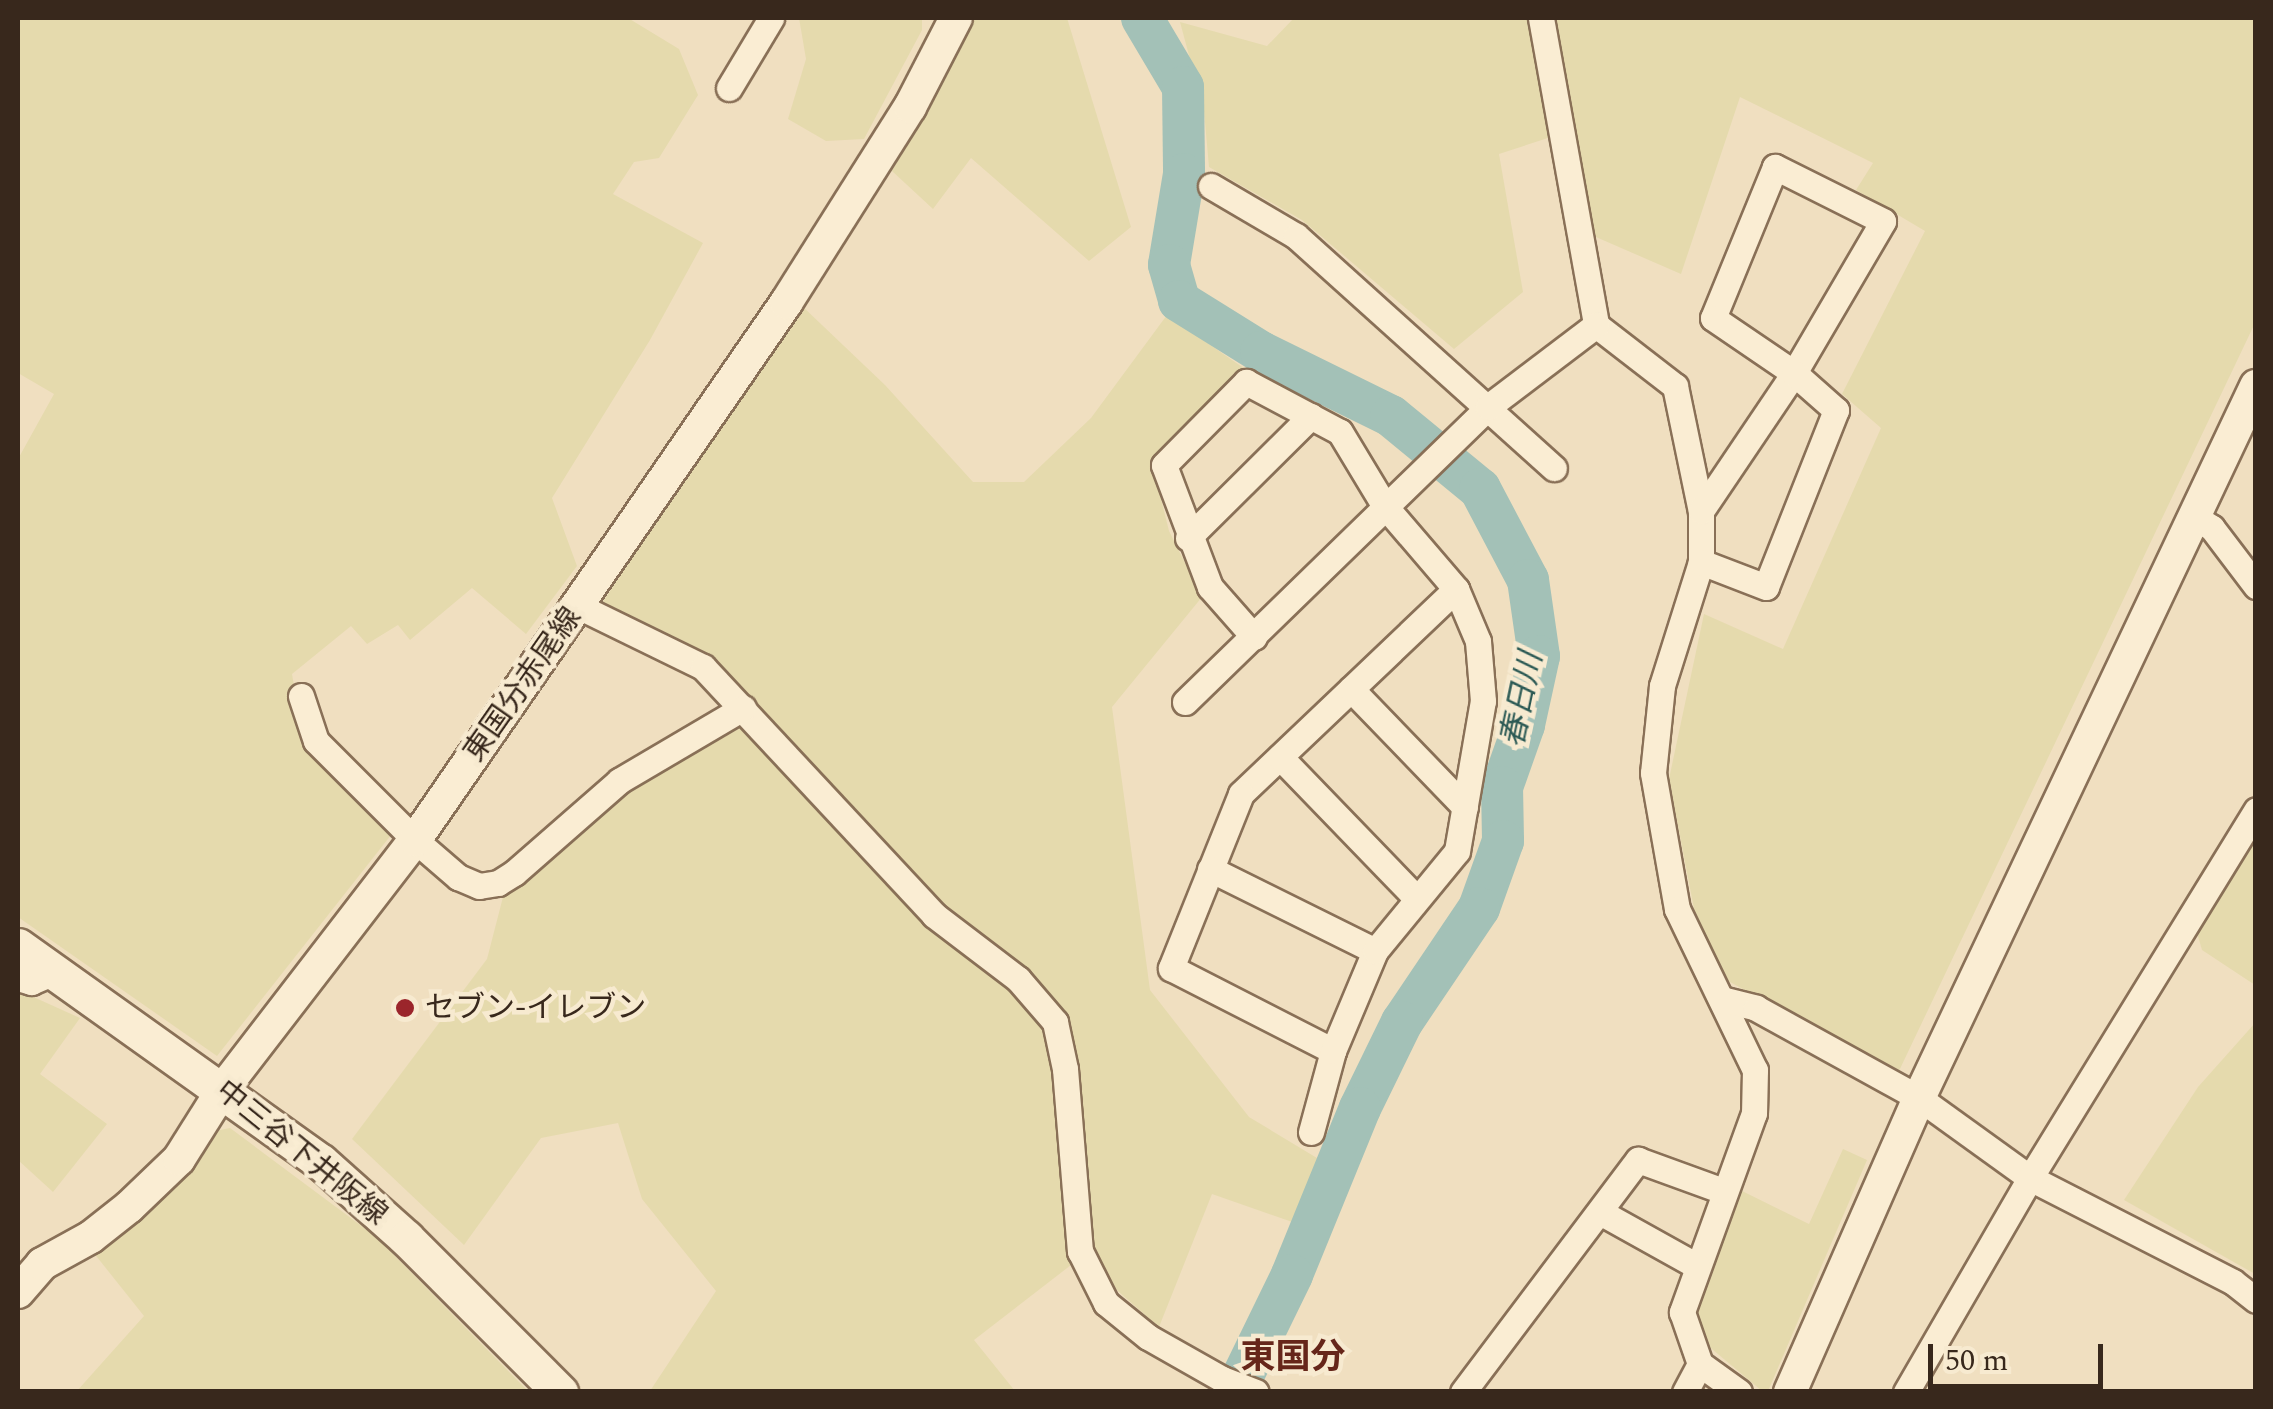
<!DOCTYPE html>
<meta charset="utf-8">
<style>
body{margin:0}
#map{position:relative;width:2273px;height:1409px;overflow:hidden;background:#f0dfc0;font-family:Spectral,"Noto Sans JP",serif}
div>[style]{position:absolute}
[style*='--x']{left:calc(var(--x)*1px);top:calc(var(--y)*1px);width:calc(var(--w)*1px);rotate:calc(var(--a)*1deg)}
.farmland>*{inset:0;background:#e5daad}
.river>*{height:42px;margin:-21px;padding:0 21px;transform-origin:21px;border-radius:21px;background:#a3c1b7}
.roads{filter:drop-shadow(2px 0 #897057) drop-shadow(-2px 0 #897057) drop-shadow(0 2px #897057) drop-shadow(0 -2px #897057)}
.minor>*{height:25px;margin:-12.5px;padding:0 12.5px;transform-origin:12.5px;border-radius:12.5px;background:#faedd3}
.tertiary>*{height:32px;margin:-16px;padding:0 16px;transform-origin:16px;border-radius:16px;background:#faedd3}
.secondary>*{height:35px;margin:-17.5px;padding:0 17.5px;transform-origin:17.5px;border-radius:17.5px;background:#faedd3}
.dots>*{width:28px;height:28px;translate:-50% -50%;box-sizing:border-box;border:5px solid #f7ead0;border-radius:50%}
span{translate:-50% -50%;white-space:nowrap;text-align:center;line-height:1.15;-webkit-text-stroke:9px #f7ead0;paint-order:stroke}
.street-label{font-size:30px;color:#38281c}
.poi-label{font-size:30px;color:#38281c}
.left{translate:0 -50%;text-align:left}
.water-label{font-size:32px;color:#2b5954;font-style:italic}
.quarter-label{font-size:35px;color:#66261a;font-weight:700}
.frame{position:absolute;inset:0;border:20px solid #38281c;pointer-events:none}
.scale{position:absolute;left:1928px;top:1344px;width:175px;height:45px;box-sizing:border-box;border:5px solid #38281c;border-top:0;padding-left:12px;font-size:30px;line-height:35px;white-space:nowrap;color:#38281c;-webkit-text-stroke:8px #f7ead0;paint-order:stroke}
</style>
<div id="map">
<div class="farmland">
<i style="clip-path:polygon(18px 18px,628px 18px,679px 49px,698px 95px,659px 158px,634px 162px,613px 194px,703px 243px,650px 340px,552px 498px,577px 566px,526px 634px,472px 588px,410px 640px,398px 625px,367px 644px,351px 626px,292px 674px,303px 739px,395px 830px,217px 1056px,18px 917px,18px 459px,54px 394px,18px 373px)"></i>
<i style="clip-path:polygon(799px 18px,922px 18px,922px 30px,864px 139px,826px 141px,788px 119px,806px 59px)"></i>
<i style="clip-path:polygon(974px 18px,1067px 18px,1131px 227px,1089px 261px,971px 158px,933px 209px,892px 171px)"></i>
<i style="clip-path:polygon(1294px 18px,1533px 18px,1554px 136px,1499px 154px,1523px 292px,1454px 349px,1302px 220px,1209px 167px,1204px 111px,1180px 22px,1267px 46px)"></i>
<i style="clip-path:polygon(1548px 18px,2255px 18px,2255px 323px,1898px 1073px,1717px 975px,1695px 914px,1669px 779px,1704px 614px,1783px 649px,1881px 428px,1842px 394px,1925px 231px,1856px 190px,1873px 163px,1740px 97px,1681px 274px,1589px 234px)"></i>
<i style="clip-path:polygon(801px 305px,885px 385px,973px 482px,1024px 482px,1091px 418px,1167px 315px,1245px 369px,1151px 459px,1169px 531px,1202px 597px,1112px 707px,1150px 990px,1249px 1117px,1317px 1158px,1298px 1224px,1212px 1194px,1159px 1327px,1111px 1285px,1090px 1245px,1075px 1053px,1062px 1015px,1026px 969px,955px 919px,704px 653px,602px 603px)"></i>
<i style="clip-path:polygon(742px 727px,1013px 988px,1041px 1020px,1051px 1061px,1071px 1265px,974px 1340px,1015px 1391px,650px 1391px,716px 1291px,642px 1199px,618px 1123px,541px 1138px,464px 1245px,352px 1139px,487px 959px,503px 897px,628px 791px)"></i>
<i style="clip-path:polygon(2255px 830px,2255px 985px,2202px 950px,2195px 926px)"></i>
<i style="clip-path:polygon(18px 990px,80px 1018px,40px 1074px,107px 1124px,53px 1192px,18px 1160px)"></i>
<i style="clip-path:polygon(2255px 1023px,2255px 1274px,2124px 1200px,2198px 1087px)"></i>
<i style="clip-path:polygon(230px 1128px,375px 1236px,528px 1391px,76px 1392px,144px 1316px,93px 1252px,210px 1132px)"></i>
<i style="clip-path:polygon(1843px 1149px,1867px 1160px,1768px 1391px,1762px 1391px,1700px 1339px,1695px 1301px,1734px 1187px,1809px 1224px)"></i>
</div>
<div class="river">
<i style="--x:1142;--y:18;--w:80;--a:59.3"></i>
<i style="--x:1183;--y:87;--w:87;--a:89.3"></i>
<i style="--x:1184;--y:174;--w:92;--a:99.4"></i>
<i style="--x:1169;--y:265;--w:37;--a:74"></i>
<i style="--x:1179;--y:301;--w:97;--a:31.9"></i>
<i style="--x:1261;--y:352;--w:145;--a:26.2"></i>
<i style="--x:1391;--y:416;--w:115;--a:39.4"></i>
<i style="--x:1480;--y:489;--w:103;--a:62.2"></i>
<i style="--x:1528;--y:580;--w:77;--a:81.8"></i>
<i style="--x:1539;--y:656;--w:71;--a:102.3"></i>
<i style="--x:1524;--y:725;--w:66;--a:109.5"></i>
<i style="--x:1502;--y:787;--w:54;--a:88.9"></i>
<i style="--x:1503;--y:841;--w:71;--a:109.7"></i>
<i style="--x:1479;--y:908;--w:138;--a:124"></i>
<i style="--x:1402;--y:1022;--w:96;--a:116"></i>
<i style="--x:1360;--y:1108;--w:180;--a:112.2"></i>
<i style="--x:1292;--y:1275;--w:130;--a:116"></i>
</div>
<div class="roads">
<div class="minor">
<i style="--x:1541;--y:18;--w:312;--a:79.8"></i>
<i style="--x:1596;--y:325;--w:100;--a:37.7"></i>
<i style="--x:1675;--y:386;--w:128;--a:78.3"></i>
<i style="--x:1701;--y:511;--w:51;--a:90"></i>
<i style="--x:1701;--y:562;--w:130;--a:107.5"></i>
<i style="--x:1662;--y:686;--w:87;--a:95.9"></i>
<i style="--x:1653;--y:773;--w:138;--a:80"></i>
<i style="--x:1677;--y:909;--w:179;--a:64.2"></i>
<i style="--x:1755;--y:1070;--w:43;--a:91.3"></i>
<i style="--x:1754;--y:1113;--w:212;--a:109.9"></i>
<i style="--x:1682;--y:1312;--w:55;--a:70.9"></i>
<i style="--x:1700;--y:1364;--w:48;--a:35.7"></i>
<i style="--x:729;--y:88;--w:82;--a:-59"></i>
<i style="--x:1211;--y:186;--w:99;--a:30.5"></i>
<i style="--x:1296;--y:236;--w:347;--a:42"></i>
<i style="--x:1701;--y:511;--w:166;--a:-56"></i>
<i style="--x:1794;--y:373;--w:176;--a:-59.6"></i>
<i style="--x:1883;--y:221;--w:121;--a:-153.4"></i>
<i style="--x:1775;--y:167;--w:163;--a:112.3"></i>
<i style="--x:1713;--y:318;--w:98;--a:34.2"></i>
<i style="--x:1794;--y:373;--w:56;--a:41.4"></i>
<i style="--x:1836;--y:410;--w:190;--a:111.6"></i>
<i style="--x:1766;--y:587;--w:70;--a:-159"></i>
<i style="--x:2193;--y:516;--w:22;--a:32"></i>
<i style="--x:2212;--y:528;--w:73;--a:52.8"></i>
<i style="--x:1188;--y:538;--w:173;--a:-44.8"></i>
<i style="--x:578;--y:606;--w:139;--a:26"></i>
<i style="--x:703;--y:667;--w:339;--a:47"></i>
<i style="--x:934;--y:915;--w:106;--a:37.3"></i>
<i style="--x:1018;--y:979;--w:57;--a:49.3"></i>
<i style="--x:1055;--y:1022;--w:48;--a:78"></i>
<i style="--x:1065;--y:1069;--w:183;--a:85.3"></i>
<i style="--x:1080;--y:1251;--w:58;--a:63.4"></i>
<i style="--x:1106;--y:1303;--w:54;--a:39"></i>
<i style="--x:1148;--y:1337;--w:85;--a:29.6"></i>
<i style="--x:1222;--y:1379;--w:36;--a:21"></i>
<i style="--x:1254;--y:637;--w:67;--a:-131.3"></i>
<i style="--x:1210;--y:587;--w:130;--a:-110.7"></i>
<i style="--x:1164;--y:465;--w:117;--a:-45.3"></i>
<i style="--x:1246;--y:382;--w:106;--a:28"></i>
<i style="--x:1340;--y:432;--w:85;--a:58.9"></i>
<i style="--x:1384;--y:505;--w:111;--a:49.4"></i>
<i style="--x:1456;--y:589;--w:297;--a:136.4"></i>
<i style="--x:1241;--y:794;--w:188;--a:111.9"></i>
<i style="--x:1171;--y:968;--w:182;--a:27.1"></i>
<i style="--x:1351;--y:689;--w:164;--a:46"></i>
<i style="--x:301;--y:696;--w:47;--a:71.6"></i>
<i style="--x:316;--y:741;--w:140;--a:45"></i>
<i style="--x:415;--y:840;--w:57;--a:40.7"></i>
<i style="--x:458;--y:877;--w:23;--a:23"></i>
<i style="--x:479;--y:886;--w:19;--a:-9"></i>
<i style="--x:498;--y:883;--w:19;--a:-32"></i>
<i style="--x:514;--y:873;--w:140;--a:-41.2"></i>
<i style="--x:619;--y:781;--w:144;--a:-30.5"></i>
<i style="--x:1185;--y:702;--w:423;--a:-44.2"></i>
<i style="--x:1488;--y:407;--w:136;--a:-37.2"></i>
<i style="--x:1280;--y:757;--w:197;--a:46"></i>
<i style="--x:1210;--y:869;--w:184;--a:26.4"></i>
<i style="--x:18;--y:978;--w:14;--a:17"></i>
<i style="--x:31;--y:982;--w:25;--a:-23"></i>
<i style="--x:1725;--y:1000;--w:32;--a:14"></i>
<i style="--x:1756;--y:1008;--w:186;--a:28.9"></i>
<i style="--x:1919;--y:1098;--w:137;--a:35.8"></i>
<i style="--x:2030;--y:1178;--w:228;--a:27.1"></i>
<i style="--x:2233;--y:1282;--w:29;--a:38"></i>
<i style="--x:1311;--y:1132;--w:84;--a:-74.8"></i>
<i style="--x:1333;--y:1051;--w:108;--a:-67.2"></i>
<i style="--x:1375;--y:951;--w:129;--a:-50.6"></i>
<i style="--x:1457;--y:851;--w:152;--a:-80.2"></i>
<i style="--x:1483;--y:701;--w:60;--a:-94.8"></i>
<i style="--x:1478;--y:641;--w:56;--a:-112.9"></i>
<i style="--x:1600;--y:1212;--w:111;--a:29.1"></i>
<i style="--x:1463;--y:1392;--w:291;--a:-53"></i>
<i style="--x:1638;--y:1160;--w:90;--a:20"></i>
<i style="--x:1685;--y:1392;--w:32;--a:-62"></i>
<i style="--x:1906;--y:1392;--w:247;--a:-59.9"></i>
<i style="--x:2030;--y:1178;--w:432;--a:-58.4"></i>
</div>
<div class="tertiary">
<i style="--x:18;--y:1292;--w:37;--a:-49"></i>
<i style="--x:42;--y:1264;--w:56;--a:-28.9"></i>
<i style="--x:91;--y:1237;--w:48;--a:-38.3"></i>
<i style="--x:129;--y:1207;--w:69;--a:-43.8"></i>
<i style="--x:179;--y:1159;--w:83;--a:-57.8"></i>
<i style="--x:223;--y:1089;--w:314;--a:-52.4"></i>
<i style="--x:415;--y:840;--w:653;--a:-55.36"></i>
<i style="--x:786;--y:303;--w:232;--a:-57.7"></i>
<i style="--x:910;--y:107;--w:100;--a:-62.7"></i>
<i style="--x:1790;--y:1392;--w:321;--a:-66.3"></i>
<i style="--x:1919;--y:1098;--w:788;--a:-64.67"></i>
</div>
<div class="secondary">
<i style="--x:18;--y:946;--w:372;--a:35.5"></i>
<i style="--x:321;--y:1162;--w:114;--a:41.8"></i>
<i style="--x:406;--y:1238;--w:218;--a:45"></i>
</div>
</div>
<div class="dots">
<i style="left:405px;top:1008px;background:#9b252b"></i>
</div>
<div class="street-label">
<span style="left:523px;top:685px;rotate:-55deg">東国分赤尾線</span>
<span style="left:301px;top:1153px;rotate:39deg">中三谷下井阪線</span>
</div>
<div class="poi-label">
<span class="left" style="left:425px;top:1008px">セブン-イレブン</span>
</div>
<div class="water-label">
<span style="left:1523px;top:700px;rotate:-78deg">春日川</span>
</div>
<div class="quarter-label">
<span style="left:1293px;top:1358px">東国分</span>
</div>
<div class="frame"></div>
<div class="scale">50 m</div>
</div>
